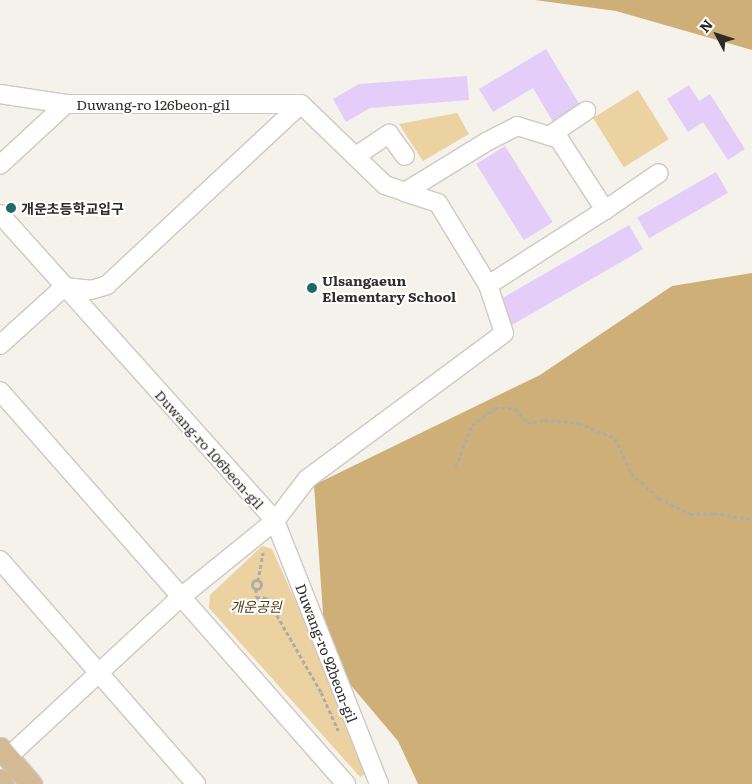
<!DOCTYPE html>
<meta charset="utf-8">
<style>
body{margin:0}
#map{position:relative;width:752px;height:784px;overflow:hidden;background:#f5f2eb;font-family:Literata,"Noto Sans KR",serif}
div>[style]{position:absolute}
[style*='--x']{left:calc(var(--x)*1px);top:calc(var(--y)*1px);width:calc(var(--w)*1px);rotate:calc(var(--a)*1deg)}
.green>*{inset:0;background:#ecd1a1;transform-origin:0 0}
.forest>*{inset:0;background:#ceaf78}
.building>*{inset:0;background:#e5cdf9;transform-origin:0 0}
.path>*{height:3px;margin-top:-1.5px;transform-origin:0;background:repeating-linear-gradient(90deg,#aeaca7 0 4px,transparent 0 6.5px)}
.path>.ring{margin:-1.5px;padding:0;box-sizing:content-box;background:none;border:3px solid #aeaca7;border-radius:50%}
.roads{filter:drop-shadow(1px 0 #cdc9c3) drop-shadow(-1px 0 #cdc9c3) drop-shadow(0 1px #cdc9c3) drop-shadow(0 -1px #cdc9c3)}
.minor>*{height:18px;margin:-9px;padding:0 9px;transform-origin:9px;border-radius:9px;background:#fff}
.major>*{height:21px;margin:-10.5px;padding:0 10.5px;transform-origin:10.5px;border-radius:10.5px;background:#d4ba94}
.dots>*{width:14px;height:14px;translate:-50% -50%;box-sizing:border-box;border:2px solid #fff;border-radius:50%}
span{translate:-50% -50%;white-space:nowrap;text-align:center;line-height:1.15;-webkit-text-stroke:4px #fff;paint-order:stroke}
.street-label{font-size:14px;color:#2d2c29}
.poi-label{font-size:14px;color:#2d2c29;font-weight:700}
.left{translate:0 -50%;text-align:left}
.park-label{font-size:14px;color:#533d11;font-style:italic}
.north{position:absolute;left:692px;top:10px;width:50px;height:50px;-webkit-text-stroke:4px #fff;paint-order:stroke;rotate:310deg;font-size:14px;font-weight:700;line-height:20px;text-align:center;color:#2d2c29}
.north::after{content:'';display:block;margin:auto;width:18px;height:22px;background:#2d2c29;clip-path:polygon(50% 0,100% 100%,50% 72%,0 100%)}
</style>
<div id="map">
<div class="green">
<i style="left:638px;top:90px;width:58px;height:53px;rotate:58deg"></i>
<i style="clip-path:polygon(457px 113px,469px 134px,423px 161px,399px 124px)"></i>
<i style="clip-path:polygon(262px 546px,272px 549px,300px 611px,365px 774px,360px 777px,209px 608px,210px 595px)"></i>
</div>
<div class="forest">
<i style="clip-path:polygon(535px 0,752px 0,752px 50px,616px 11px)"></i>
<i style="clip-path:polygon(752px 273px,752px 784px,418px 784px,398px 741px,326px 656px,314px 485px,540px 375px,672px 286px)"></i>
</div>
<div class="building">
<i style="clip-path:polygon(546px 49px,580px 105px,553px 122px,533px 88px,493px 112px,479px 89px)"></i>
<i style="clip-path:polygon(467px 76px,469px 100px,370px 108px,346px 122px,333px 99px,359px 84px)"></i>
<i style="clip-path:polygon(689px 85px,699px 101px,710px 94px,745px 149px,728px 160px,703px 122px,688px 132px,667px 99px)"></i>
<i style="left:505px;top:146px;width:90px;height:34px;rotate:58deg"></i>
<i style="left:716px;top:172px;width:24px;height:91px;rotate:60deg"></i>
<i style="left:629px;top:225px;width:28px;height:156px;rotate:60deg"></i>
</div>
<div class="path">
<i style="--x:456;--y:467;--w:45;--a:-69.1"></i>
<i style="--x:472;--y:425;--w:29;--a:-36"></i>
<i style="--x:495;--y:408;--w:20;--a:0"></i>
<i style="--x:515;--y:408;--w:19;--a:51"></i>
<i style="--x:527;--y:423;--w:17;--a:-10"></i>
<i style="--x:544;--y:420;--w:35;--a:5"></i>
<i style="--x:579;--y:423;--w:39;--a:23"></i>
<i style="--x:615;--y:438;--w:38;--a:65"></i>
<i style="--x:631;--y:473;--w:38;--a:42"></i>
<i style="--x:659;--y:498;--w:35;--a:27"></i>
<i style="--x:690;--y:514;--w:24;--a:-2"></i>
<i style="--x:714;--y:513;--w:38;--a:9"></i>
<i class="ring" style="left:252.5px;top:580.5px;width:6px;height:6px"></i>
<i style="--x:258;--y:581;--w:29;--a:-80"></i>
<i style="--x:256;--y:589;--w:8;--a:90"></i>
<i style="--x:256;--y:597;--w:11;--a:5"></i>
<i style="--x:267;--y:598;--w:108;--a:60.1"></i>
<i style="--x:321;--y:692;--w:42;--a:65.9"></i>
</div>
<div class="roads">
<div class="minor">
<i style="--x:0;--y:94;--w:67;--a:8.6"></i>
<i style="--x:301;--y:104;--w:117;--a:44"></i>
<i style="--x:385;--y:185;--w:21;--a:19"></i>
<i style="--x:405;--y:192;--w:97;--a:-31.6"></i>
<i style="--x:488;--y:141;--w:33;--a:-27"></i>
<i style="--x:517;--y:126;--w:44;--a:17.2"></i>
<i style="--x:559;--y:139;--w:85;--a:57.1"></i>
<i style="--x:605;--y:210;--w:139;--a:147.3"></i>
<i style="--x:488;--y:285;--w:96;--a:-121.4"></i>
<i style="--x:438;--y:203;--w:35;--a:-162"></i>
<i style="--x:549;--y:136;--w:45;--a:-34"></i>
<i style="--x:356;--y:156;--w:40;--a:-34"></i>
<i style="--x:389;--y:134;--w:27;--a:54"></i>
<i style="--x:0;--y:165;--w:90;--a:-42.7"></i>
<i style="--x:66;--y:104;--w:235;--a:0"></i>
<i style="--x:605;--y:210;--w:65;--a:-34.4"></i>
<i style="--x:0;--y:214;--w:412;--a:48.1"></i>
<i style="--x:275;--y:521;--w:283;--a:68.4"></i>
<i style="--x:64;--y:287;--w:27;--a:6"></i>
<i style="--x:91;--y:290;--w:17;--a:-17"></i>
<i style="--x:107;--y:285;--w:265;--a:-43"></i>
<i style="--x:0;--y:345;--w:86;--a:-42.2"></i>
<i style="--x:0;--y:391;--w:524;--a:48.64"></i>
<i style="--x:0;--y:560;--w:298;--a:48.8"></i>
<i style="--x:8;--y:757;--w:236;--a:-42.8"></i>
<i style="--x:181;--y:597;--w:121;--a:-39"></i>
<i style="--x:275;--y:521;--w:53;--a:-52.7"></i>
<i style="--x:307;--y:479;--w:245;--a:-36.5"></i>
<i style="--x:504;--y:333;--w:51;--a:-108.4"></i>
</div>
<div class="major">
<i style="--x:0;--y:748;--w:48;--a:49.3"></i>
<i style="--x:0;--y:780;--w:5;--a:53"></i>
</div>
</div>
<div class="dots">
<i style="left:11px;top:208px;background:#1e6a67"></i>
<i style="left:312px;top:288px;background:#1e6a67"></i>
</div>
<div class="street-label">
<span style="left:153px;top:104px">Duwang-ro 126beon-gil</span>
<span style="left:210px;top:449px;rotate:48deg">Duwang-ro 106beon-gil</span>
<span style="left:327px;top:653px;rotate:69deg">Duwang-ro 92beon-gil</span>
</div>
<div class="poi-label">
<span class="left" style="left:21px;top:208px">개운초등학교입구</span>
<span class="left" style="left:322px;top:288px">Ulsangaeun<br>Elementary School</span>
</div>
<div class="park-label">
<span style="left:256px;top:606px">개운공원</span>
</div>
<div class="north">N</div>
</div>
